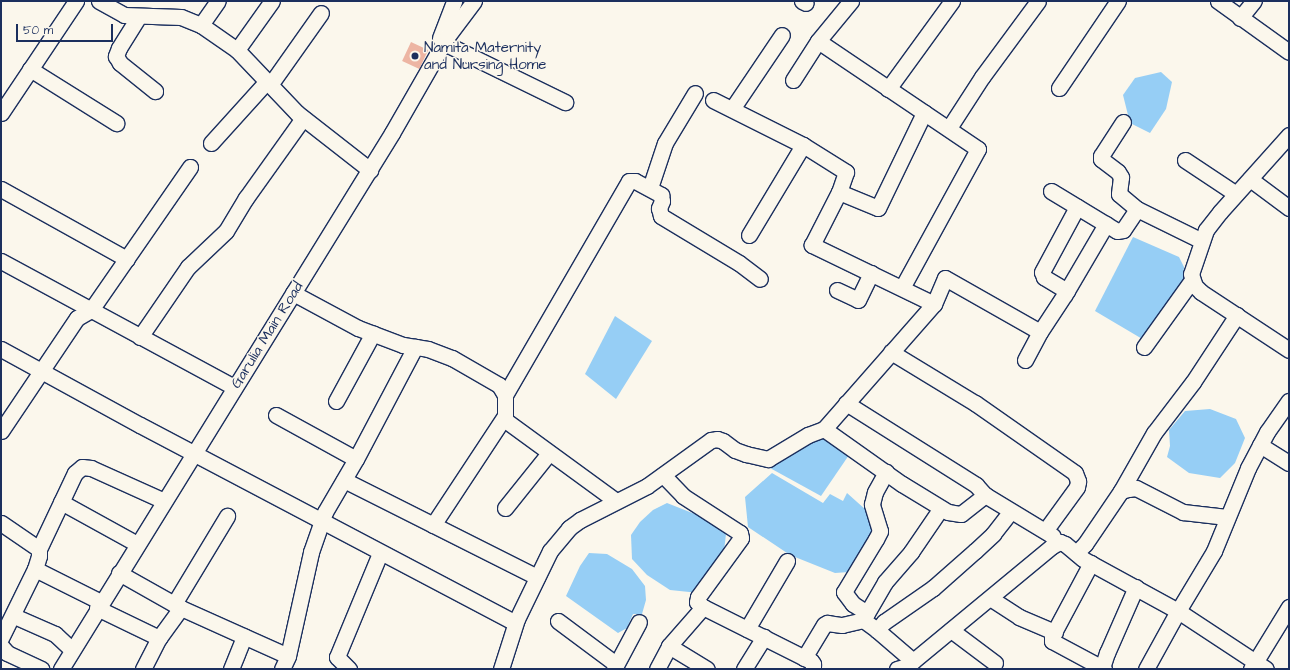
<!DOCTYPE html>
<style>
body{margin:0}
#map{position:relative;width:1290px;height:670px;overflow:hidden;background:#fbf7ec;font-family:"Architects Daughter",sans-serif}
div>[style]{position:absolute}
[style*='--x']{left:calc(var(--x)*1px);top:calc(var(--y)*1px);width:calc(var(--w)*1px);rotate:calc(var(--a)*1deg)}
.water>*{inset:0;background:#96cef5}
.building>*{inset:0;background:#edb5a3;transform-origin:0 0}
.roads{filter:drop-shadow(1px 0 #1b2f5e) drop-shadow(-1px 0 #1b2f5e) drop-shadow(0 1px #1b2f5e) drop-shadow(0 -1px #1b2f5e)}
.minor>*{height:15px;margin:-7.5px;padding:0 7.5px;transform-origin:7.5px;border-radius:7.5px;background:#fbf7ec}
.dots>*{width:11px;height:11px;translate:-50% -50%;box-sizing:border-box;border:2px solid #fbf7ec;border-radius:50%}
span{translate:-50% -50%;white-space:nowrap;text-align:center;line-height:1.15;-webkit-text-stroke:3px #fbf7ec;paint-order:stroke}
.poi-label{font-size:15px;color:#1b2f5e}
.left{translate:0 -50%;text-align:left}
.street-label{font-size:15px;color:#1b2f5e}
.frame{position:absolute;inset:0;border:2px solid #1b2f5e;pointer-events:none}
.scale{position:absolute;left:16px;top:24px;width:97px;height:18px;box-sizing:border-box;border:2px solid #1b2f5e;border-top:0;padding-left:5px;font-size:12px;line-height:14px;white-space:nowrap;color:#1b2f5e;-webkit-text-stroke:3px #fbf7ec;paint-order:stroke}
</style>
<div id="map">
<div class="water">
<i style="clip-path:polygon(1161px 72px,1172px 82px,1166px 109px,1150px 133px,1130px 123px,1123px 95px,1135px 78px)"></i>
<i style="clip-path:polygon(1133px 237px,1179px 257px,1184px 267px,1183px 283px,1144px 340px,1095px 311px)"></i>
<i style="clip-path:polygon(615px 316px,652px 341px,616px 399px,585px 374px)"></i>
<i style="clip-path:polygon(1210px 409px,1236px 419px,1245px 438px,1235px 463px,1220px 478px,1189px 473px,1167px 457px,1170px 446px,1169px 430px,1185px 411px)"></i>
<i style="clip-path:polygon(821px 436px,849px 455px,821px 496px,770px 468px,789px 448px)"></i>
<i style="clip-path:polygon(772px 473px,823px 503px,830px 494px,843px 501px,847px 493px,866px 510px,876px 534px,849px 572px,835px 573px,790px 555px,748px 527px,745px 497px)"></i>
<i style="clip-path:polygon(667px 503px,710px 520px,726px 534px,724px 551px,699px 593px,670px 590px,647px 575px,632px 559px,631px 535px,640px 522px,653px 510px)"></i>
<i style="clip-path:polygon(589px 553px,607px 554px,632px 569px,645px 586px,646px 600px,642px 614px,633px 614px,627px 628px,618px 633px,566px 596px,580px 566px)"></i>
</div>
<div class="building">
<i style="left:411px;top:42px;width:19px;height:21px;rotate:25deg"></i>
</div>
<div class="roads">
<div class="minor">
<i style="--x:99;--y:1;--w:29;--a:29"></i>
<i style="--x:124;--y:15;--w:57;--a:2"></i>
<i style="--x:181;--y:17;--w:22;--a:22"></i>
<i style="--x:201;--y:25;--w:44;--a:34.8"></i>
<i style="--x:237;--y:50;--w:87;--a:46.4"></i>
<i style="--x:297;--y:113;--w:93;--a:38"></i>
<i style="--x:802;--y:1;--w:4;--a:27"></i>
<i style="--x:1218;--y:1;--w:87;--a:35.7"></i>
<i style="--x:139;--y:16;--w:38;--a:122"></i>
<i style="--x:119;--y:48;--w:9;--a:111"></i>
<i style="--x:116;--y:56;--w:8;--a:60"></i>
<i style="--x:120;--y:63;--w:45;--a:38.7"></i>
<i style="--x:1240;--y:18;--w:22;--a:-51"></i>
<i style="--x:201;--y:25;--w:29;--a:-55"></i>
<i style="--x:440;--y:38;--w:40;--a:-69"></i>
<i style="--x:818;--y:41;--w:193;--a:34"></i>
<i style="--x:978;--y:149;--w:158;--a:118.7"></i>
<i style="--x:444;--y:43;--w:135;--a:26"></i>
<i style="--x:237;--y:50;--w:60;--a:-54.5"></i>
<i style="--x:30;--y:69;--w:102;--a:32.1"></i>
<i style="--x:793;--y:80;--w:46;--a:-57.3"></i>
<i style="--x:818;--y:41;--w:52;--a:-50.5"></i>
<i style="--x:270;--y:85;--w:88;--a:-54.7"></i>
<i style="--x:1059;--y:88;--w:105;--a:-55.9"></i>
<i style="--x:888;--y:89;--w:109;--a:-54"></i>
<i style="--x:713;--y:100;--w:101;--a:26.6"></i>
<i style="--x:803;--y:145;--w:51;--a:32.1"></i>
<i style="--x:846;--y:172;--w:21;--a:109"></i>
<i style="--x:732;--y:109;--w:89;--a:-56"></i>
<i style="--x:1;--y:113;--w:135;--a:-56.2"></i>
<i style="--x:1123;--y:122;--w:40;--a:122.9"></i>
<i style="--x:1101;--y:156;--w:3;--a:90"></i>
<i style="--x:1101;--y:159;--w:21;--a:37"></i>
<i style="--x:1118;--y:172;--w:6;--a:59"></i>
<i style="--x:1121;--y:177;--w:17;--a:97"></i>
<i style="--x:1119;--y:194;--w:23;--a:40"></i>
<i style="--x:949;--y:128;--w:61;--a:-57.1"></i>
<i style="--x:982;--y:77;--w:94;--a:-53.6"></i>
<i style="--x:1289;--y:135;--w:103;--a:131.9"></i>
<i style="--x:1220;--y:212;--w:23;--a:128"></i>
<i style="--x:1206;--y:230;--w:46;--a:108.8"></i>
<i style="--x:1191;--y:274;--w:13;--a:72"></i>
<i style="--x:1195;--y:286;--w:8;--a:45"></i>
<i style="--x:1201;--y:292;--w:105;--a:33.4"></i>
<i style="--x:211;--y:143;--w:84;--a:-47.9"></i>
<i style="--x:1185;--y:160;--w:61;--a:33.7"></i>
<i style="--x:1250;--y:179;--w:49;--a:36.6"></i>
<i style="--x:650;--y:188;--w:47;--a:-71.6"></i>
<i style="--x:665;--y:143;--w:58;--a:-59"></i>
<i style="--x:1;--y:189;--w:144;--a:29.1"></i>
<i style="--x:1051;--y:191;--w:77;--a:31.2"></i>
<i style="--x:1117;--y:231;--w:6;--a:-9"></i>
<i style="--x:1123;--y:230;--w:25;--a:-56"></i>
<i style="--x:1137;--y:209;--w:72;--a:26.2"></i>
<i style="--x:749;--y:235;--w:105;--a:-59"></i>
<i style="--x:1;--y:261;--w:265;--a:28.4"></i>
<i style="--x:837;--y:290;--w:23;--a:25"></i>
<i style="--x:858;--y:300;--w:30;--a:-64"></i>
<i style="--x:1067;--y:291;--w:27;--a:-149"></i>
<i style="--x:1044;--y:277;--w:5;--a:-112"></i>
<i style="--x:1042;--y:272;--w:74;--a:-61.7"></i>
<i style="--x:293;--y:293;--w:74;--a:28.3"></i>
<i style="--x:358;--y:328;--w:48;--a:20.7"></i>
<i style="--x:403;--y:345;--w:25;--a:9"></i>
<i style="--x:428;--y:349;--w:26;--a:21"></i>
<i style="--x:452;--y:358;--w:54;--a:29.9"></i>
<i style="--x:499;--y:385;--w:12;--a:59"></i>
<i style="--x:505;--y:395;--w:25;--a:90"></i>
<i style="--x:505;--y:420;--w:137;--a:36.1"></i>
<i style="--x:934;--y:304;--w:28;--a:-67"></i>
<i style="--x:945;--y:278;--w:109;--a:29.6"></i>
<i style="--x:140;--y:337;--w:85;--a:-55.6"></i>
<i style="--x:188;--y:267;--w:52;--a:-43.5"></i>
<i style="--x:226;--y:231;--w:39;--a:-59"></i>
<i style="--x:246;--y:198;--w:98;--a:-54.5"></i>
<i style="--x:1144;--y:347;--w:82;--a:-54.4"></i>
<i style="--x:1;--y:349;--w:158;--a:28.7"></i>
<i style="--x:140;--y:425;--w:424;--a:27.8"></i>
<i style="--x:891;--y:352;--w:98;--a:31.3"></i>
<i style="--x:975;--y:403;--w:122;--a:35"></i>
<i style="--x:1075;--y:473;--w:9;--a:69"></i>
<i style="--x:1078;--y:481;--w:6;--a:99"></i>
<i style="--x:1077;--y:487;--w:54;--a:126"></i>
<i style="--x:1025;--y:360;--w:32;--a:-62"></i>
<i style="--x:1040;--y:332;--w:45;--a:-56.7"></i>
<i style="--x:1065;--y:294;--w:81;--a:-59.6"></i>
<i style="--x:505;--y:395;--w:247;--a:-59.9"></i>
<i style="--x:629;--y:181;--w:6;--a:0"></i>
<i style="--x:635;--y:181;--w:30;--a:28"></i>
<i style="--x:661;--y:195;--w:6;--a:81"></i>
<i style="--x:662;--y:201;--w:8;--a:113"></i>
<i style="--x:659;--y:208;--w:8;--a:76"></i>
<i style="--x:661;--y:216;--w:91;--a:31.1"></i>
<i style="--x:739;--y:263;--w:26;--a:37"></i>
<i style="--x:336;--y:401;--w:77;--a:-61.4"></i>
<i style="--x:846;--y:403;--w:154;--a:32.2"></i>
<i style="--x:976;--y:485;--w:13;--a:48"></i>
<i style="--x:276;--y:415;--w:91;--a:28.8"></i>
<i style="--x:824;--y:429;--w:95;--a:35.2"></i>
<i style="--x:902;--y:484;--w:54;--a:31.3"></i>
<i style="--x:948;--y:512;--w:13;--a:9"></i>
<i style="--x:961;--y:514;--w:31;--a:-38"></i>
<i style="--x:985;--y:495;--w:79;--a:31.1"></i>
<i style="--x:1;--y:431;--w:136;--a:-56.1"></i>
<i style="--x:77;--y:318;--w:16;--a:-30"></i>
<i style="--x:91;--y:310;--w:174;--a:-55.3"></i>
<i style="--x:1260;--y:445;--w:34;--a:32"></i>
<i style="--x:663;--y:475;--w:29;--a:46"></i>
<i style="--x:683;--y:496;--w:68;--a:33"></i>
<i style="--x:740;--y:533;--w:5;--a:79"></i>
<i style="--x:741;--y:538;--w:73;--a:126.1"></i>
<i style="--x:698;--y:597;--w:5;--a:101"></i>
<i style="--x:697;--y:602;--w:8;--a:40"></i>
<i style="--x:344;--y:480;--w:216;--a:26.7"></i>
<i style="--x:1121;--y:491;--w:67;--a:-60.4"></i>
<i style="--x:1154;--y:433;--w:64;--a:-52.6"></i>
<i style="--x:1193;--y:382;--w:80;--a:-56.7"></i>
<i style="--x:61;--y:502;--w:87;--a:28.9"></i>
<i style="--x:505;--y:508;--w:70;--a:-51.3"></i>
<i style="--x:1;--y:523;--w:46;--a:34.4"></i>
<i style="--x:433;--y:525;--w:131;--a:-56.6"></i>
<i style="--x:1076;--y:553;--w:13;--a:-45"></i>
<i style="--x:1085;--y:544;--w:64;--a:-55.8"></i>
<i style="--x:1121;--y:491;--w:7;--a:-16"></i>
<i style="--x:1128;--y:489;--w:8;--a:-7"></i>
<i style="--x:1136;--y:488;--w:53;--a:27.1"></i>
<i style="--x:1183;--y:512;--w:44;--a:6.5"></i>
<i style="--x:1091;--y:563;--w:83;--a:118.1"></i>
<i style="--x:1052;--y:636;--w:5;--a:90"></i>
<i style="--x:1052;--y:641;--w:59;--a:28.3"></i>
<i style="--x:35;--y:569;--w:74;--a:26.6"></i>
<i style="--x:119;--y:573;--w:71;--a:29.4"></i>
<i style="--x:181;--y:608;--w:117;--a:24.2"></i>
<i style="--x:990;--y:598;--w:35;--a:33"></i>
<i style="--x:1019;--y:617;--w:39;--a:23"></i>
<i style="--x:174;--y:604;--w:103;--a:-58.9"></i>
<i style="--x:97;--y:608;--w:69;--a:25.8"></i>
<i style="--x:867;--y:613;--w:17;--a:-147"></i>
<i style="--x:853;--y:604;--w:15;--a:-127"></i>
<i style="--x:844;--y:592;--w:62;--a:-58.9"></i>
<i style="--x:876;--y:539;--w:9;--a:-63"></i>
<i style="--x:880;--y:531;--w:28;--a:-107"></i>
<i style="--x:872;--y:504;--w:12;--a:-76"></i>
<i style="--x:875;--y:492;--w:23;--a:-61"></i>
<i style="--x:14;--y:616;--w:45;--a:23.7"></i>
<i style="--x:55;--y:634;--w:23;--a:43"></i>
<i style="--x:558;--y:621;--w:72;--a:36.6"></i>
<i style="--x:747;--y:629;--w:79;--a:-59.5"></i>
<i style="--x:877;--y:630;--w:11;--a:-49"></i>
<i style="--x:884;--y:622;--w:60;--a:-34.8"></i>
<i style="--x:933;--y:588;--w:56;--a:-41.4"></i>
<i style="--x:975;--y:551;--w:25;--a:-43"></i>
<i style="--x:993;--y:534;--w:29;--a:-52"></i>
<i style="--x:951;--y:630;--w:55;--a:36.9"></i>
<i style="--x:1;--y:638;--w:77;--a:-63.8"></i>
<i style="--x:35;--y:569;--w:14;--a:-73"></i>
<i style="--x:39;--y:556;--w:7;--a:-90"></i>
<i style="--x:39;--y:549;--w:84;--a:-64.7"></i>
<i style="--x:75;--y:473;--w:9;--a:-41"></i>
<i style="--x:82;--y:467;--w:9;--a:6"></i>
<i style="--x:91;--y:468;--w:80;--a:24.3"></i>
<i style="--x:1;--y:646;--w:9;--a:49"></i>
<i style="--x:7;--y:653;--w:38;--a:25"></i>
<i style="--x:669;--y:646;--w:52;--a:-48.9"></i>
<i style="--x:703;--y:607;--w:121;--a:26.6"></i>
<i style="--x:811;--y:661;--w:4;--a:56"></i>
<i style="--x:813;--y:664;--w:5;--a:90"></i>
<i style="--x:804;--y:658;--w:39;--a:-59"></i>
<i style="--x:824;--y:625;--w:4;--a:-34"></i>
<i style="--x:827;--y:623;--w:15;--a:8"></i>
<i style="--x:842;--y:625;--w:22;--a:-13"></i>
<i style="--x:913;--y:661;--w:48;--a:-139.3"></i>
<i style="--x:877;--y:630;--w:17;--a:-144"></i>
<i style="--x:863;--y:620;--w:44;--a:-59.9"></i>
<i style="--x:885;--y:582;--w:40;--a:-49"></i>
<i style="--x:911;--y:552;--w:53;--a:-55.7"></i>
<i style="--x:1102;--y:668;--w:16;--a:-72"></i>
<i style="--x:1107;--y:653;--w:72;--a:-66.3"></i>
<i style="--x:61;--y:669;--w:630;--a:-58.3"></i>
<i style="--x:392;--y:133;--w:111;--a:-60.2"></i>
<i style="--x:447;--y:37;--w:45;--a:-53.1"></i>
<i style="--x:143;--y:669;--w:35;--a:-63"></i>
<i style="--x:159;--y:638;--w:37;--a:-54"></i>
<i style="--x:231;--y:669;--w:35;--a:-68"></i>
<i style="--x:282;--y:669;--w:14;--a:-65"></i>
<i style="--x:288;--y:656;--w:107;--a:-77.5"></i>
<i style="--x:311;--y:552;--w:42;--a:-70.7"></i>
<i style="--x:325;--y:512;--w:61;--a:-59.7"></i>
<i style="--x:356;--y:459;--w:127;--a:-62.2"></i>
<i style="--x:349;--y:669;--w:17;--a:-135"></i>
<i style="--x:337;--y:657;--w:113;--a:-67.5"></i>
<i style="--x:501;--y:669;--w:52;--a:-72.3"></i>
<i style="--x:517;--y:619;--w:76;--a:-64.1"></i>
<i style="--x:550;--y:551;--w:30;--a:-50"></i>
<i style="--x:569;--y:528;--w:14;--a:-36"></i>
<i style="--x:580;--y:520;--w:75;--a:-26.9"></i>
<i style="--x:647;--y:486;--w:79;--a:-35.7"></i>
<i style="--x:711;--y:440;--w:6;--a:-9"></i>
<i style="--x:717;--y:439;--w:6;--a:18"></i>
<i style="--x:723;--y:441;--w:15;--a:37"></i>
<i style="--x:735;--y:450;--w:12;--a:20"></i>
<i style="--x:746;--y:454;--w:23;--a:13"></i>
<i style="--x:768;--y:459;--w:47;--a:-31"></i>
<i style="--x:808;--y:435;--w:17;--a:-21"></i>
<i style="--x:824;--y:429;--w:167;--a:-48.7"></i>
<i style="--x:934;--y:304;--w:136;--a:-154.2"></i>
<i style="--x:812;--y:245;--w:59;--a:-63"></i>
<i style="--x:839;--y:192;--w:42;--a:22.3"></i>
<i style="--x:878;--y:208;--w:106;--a:-64.2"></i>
<i style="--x:614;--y:669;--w:53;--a:-62"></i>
<i style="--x:657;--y:669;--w:26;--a:-62"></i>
<i style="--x:669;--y:646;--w:44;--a:31.2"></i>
<i style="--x:744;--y:669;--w:38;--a:-58"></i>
<i style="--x:897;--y:669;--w:10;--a:-17"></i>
<i style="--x:907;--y:666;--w:188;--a:-39.6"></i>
<i style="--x:1052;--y:546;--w:9;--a:-27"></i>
<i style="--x:1060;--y:542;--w:5;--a:22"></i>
<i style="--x:1065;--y:544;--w:23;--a:40"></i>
<i style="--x:1083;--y:559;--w:108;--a:28.7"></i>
<i style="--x:1178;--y:611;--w:105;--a:33.4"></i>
<i style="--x:1146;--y:669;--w:66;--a:-61.1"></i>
<i style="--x:1178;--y:611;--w:70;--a:-59"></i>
<i style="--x:1214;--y:551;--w:90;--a:-67.7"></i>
<i style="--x:1248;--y:468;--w:41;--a:-62.2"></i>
<i style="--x:1267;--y:432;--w:38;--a:-55"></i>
<i style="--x:1251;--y:669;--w:73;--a:-58.5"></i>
</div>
</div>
<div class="dots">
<i style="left:415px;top:56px;background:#1b2f5e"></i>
</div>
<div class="poi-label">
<span class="left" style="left:424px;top:56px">Namita Maternity<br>and Nursing Home</span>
</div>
<div class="street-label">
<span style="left:267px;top:335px;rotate:-58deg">Garulia Main Road</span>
</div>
<div class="frame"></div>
<div class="scale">50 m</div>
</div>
